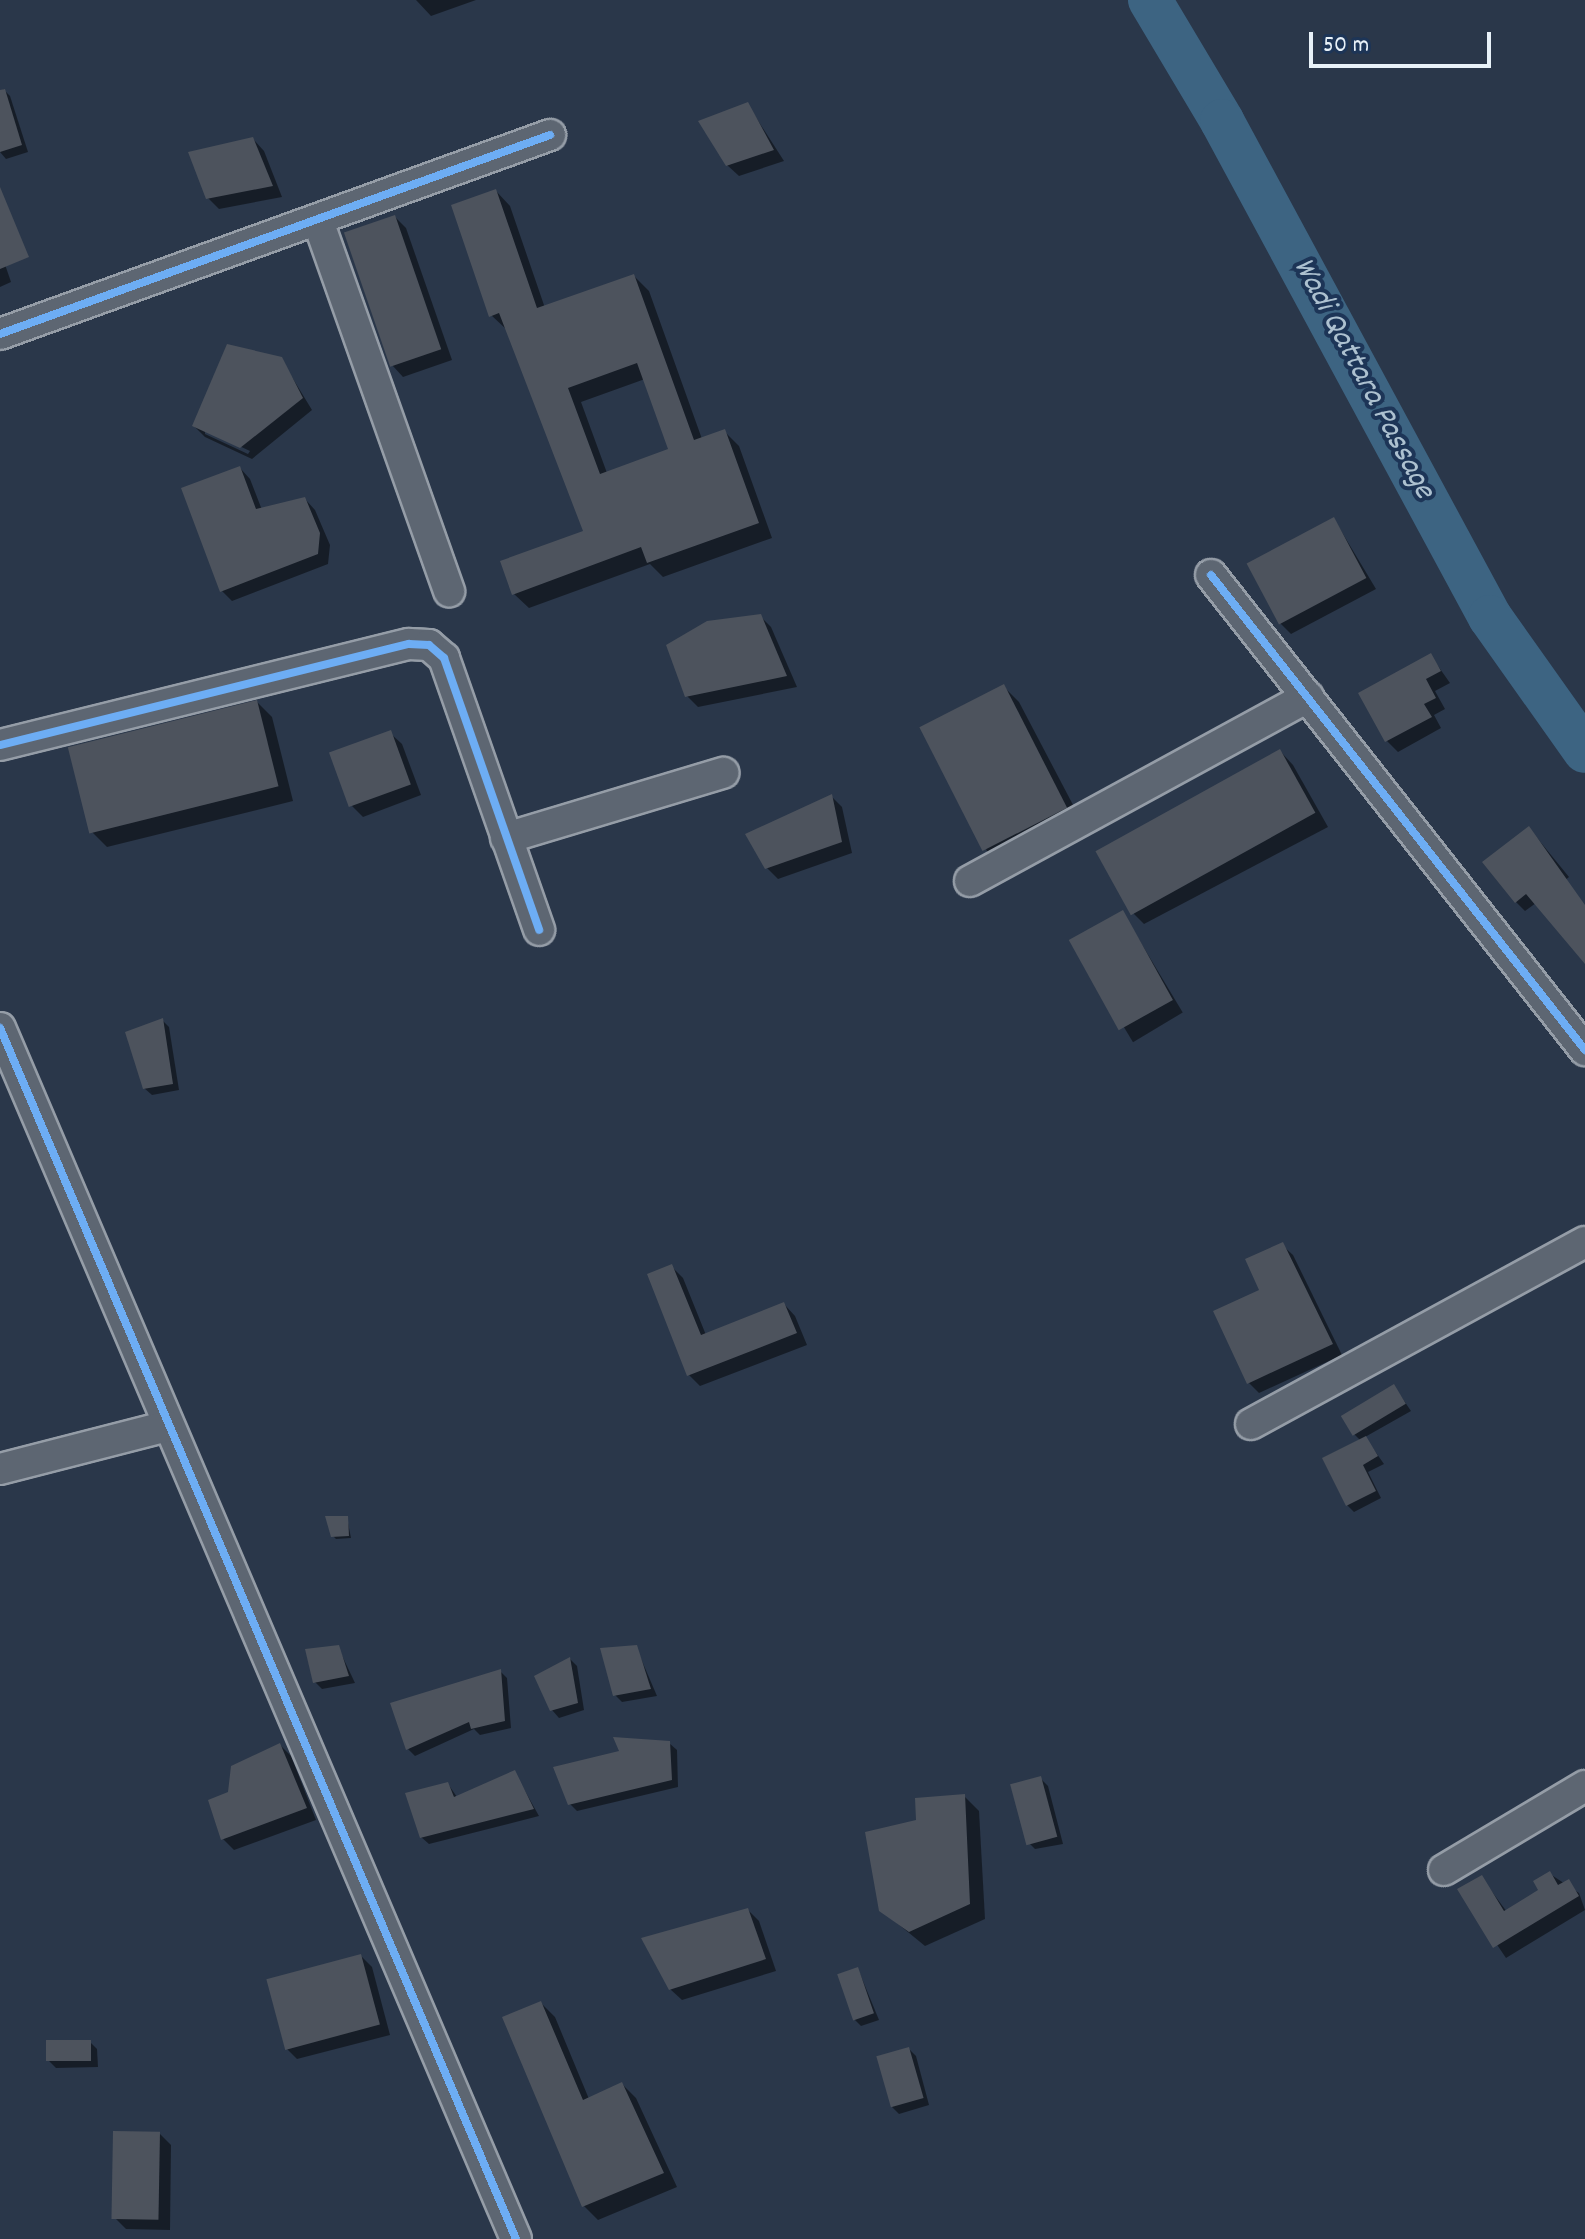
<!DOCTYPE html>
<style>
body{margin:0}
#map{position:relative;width:1585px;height:2239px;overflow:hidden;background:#2a374a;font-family:Dekko,sans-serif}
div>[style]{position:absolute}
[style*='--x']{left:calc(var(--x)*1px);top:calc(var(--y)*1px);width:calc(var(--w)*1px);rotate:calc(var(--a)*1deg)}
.shadow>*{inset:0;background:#0007;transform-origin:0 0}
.river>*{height:44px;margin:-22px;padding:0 22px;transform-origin:22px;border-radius:22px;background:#3d6482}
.building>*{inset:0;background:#4d535d;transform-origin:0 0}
.roads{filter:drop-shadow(2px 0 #959da7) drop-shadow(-2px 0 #959da7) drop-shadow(0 2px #959da7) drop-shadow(0 -2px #959da7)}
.minor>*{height:30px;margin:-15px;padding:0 15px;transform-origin:15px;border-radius:15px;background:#5d6672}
.cycleway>*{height:8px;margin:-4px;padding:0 4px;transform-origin:4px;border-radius:4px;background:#6dadf4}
span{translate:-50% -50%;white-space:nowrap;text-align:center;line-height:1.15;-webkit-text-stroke:8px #1d3557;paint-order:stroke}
.water-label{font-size:32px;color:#adc1d0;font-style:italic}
.scale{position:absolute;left:1309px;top:32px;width:182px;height:36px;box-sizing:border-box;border:4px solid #e8f1f8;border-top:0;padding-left:10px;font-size:24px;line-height:28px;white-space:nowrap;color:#e8f1f8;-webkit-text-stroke:6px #1d3557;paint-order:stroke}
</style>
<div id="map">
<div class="shadow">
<i style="clip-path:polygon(416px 0,476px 0,431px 16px)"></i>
<i style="clip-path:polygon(3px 89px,10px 96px,28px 152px,6px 159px,0 152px)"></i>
<i style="clip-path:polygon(748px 105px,784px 161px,739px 176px,727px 165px)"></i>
<i style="clip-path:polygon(253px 139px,264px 151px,282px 197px,219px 209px,208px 198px)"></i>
<i style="clip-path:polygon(evenodd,496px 191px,510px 206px,545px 308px,634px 276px,649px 291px,702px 439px,724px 431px,739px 446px,772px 538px,663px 577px,650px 564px,529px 608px,514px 594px,585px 532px,507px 330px,491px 315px,496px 191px,645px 379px,671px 451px,607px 473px,581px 402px,645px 379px)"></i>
<i style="clip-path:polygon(395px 217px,406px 228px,452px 360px,403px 377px,392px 365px)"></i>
<i style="clip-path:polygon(0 250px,11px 282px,0 287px)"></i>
<i style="clip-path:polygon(evenodd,281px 359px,312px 410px,252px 459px,205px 437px,194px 426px,281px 359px,205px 430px,250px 451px,248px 454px,205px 434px,205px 430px)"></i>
<i style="clip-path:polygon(240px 468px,250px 479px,262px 510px,305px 499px,315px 510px,330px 545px,328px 564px,232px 601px,222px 591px)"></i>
<i style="clip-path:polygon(1334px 519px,1376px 589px,1291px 634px,1280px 623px)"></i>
<i style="clip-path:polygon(760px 616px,771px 627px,797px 687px,698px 707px,687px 696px)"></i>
<i style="clip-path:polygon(1431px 656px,1450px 683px,1435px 691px,1445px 709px,1434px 715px,1441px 728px,1398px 752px,1387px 741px)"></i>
<i style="clip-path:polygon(1004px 687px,1019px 702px,1082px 822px,1002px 866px,987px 851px,923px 729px)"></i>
<i style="clip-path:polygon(257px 702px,272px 717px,293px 801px,107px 847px,92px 832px)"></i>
<i style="clip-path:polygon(390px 733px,402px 744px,421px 795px,363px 817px,352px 806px)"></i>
<i style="clip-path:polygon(1280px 751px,1293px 765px,1328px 827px,1144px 924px,1131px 911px)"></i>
<i style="clip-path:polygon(831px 796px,842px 807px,852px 853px,778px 879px,767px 868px)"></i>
<i style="clip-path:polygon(1529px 828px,1569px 877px,1564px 881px,1585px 906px,1585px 961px,1536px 903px,1525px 911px,1516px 902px)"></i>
<i style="left:1123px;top:913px;width:116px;height:58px;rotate:59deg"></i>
<i style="clip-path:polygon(162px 1020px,169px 1027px,179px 1090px,152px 1095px,144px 1088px)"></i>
<i style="clip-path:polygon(1282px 1245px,1293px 1255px,1342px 1355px,1259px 1393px,1249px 1383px)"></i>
<i style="clip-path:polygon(672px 1267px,683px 1278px,706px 1335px,784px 1304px,795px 1316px,807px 1345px,700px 1386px,689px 1375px)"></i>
<i style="clip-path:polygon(1394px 1386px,1411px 1411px,1365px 1437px,1384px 1464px,1368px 1472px,1381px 1498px,1354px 1512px,1347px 1505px,1361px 1441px,1353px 1433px)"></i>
<i style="clip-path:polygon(347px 1518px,351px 1538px,336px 1539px,333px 1536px)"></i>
<i style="clip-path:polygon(338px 1647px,355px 1683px,322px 1689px,315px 1682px)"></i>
<i style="clip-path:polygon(636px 1647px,657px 1696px,622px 1702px,615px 1695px)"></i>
<i style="clip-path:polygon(570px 1659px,577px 1666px,584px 1710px,559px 1718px,552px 1710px)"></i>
<i style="clip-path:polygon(500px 1671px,507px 1678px,511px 1728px,480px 1735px,474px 1729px,415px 1756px,408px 1749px)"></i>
<i style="clip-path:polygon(669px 1743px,677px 1750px,678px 1787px,577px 1811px,570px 1804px)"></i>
<i style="clip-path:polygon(280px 1745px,291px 1756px,316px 1820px,234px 1850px,223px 1839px,230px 1794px)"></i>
<i style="clip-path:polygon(515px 1773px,539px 1816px,429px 1844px,421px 1837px,448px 1784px,457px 1797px)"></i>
<i style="clip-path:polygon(1040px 1778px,1048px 1786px,1063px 1844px,1035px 1849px,1028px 1842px)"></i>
<i style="clip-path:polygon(964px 1796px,979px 1811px,985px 1919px,925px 1946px,881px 1910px,918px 1822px)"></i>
<i style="clip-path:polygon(1550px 1874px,1579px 1893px,1585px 1910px,1506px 1958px,1460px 1890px,1481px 1877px,1507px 1912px,1541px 1891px)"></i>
<i style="clip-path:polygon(748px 1910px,759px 1921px,776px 1971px,682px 2000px,670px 1989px)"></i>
<i style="clip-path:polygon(361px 1956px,372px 1967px,390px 2035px,297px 2059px,286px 2048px)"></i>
<i style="clip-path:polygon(858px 1969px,879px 2020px,861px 2026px,854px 2019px)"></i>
<i style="clip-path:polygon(541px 2003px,555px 2017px,589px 2099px,622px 2084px,636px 2098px,677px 2187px,598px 2220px,584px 2206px)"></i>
<i style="clip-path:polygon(90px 2042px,97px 2049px,98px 2067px,56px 2068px,49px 2061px)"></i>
<i style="clip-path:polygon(909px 2049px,916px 2056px,929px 2105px,899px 2114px,892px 2107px)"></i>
<i style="clip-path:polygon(160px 2134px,171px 2145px,170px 2230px,126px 2229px,115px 2218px)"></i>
</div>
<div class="river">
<i style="--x:1150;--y:0;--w:141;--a:59.2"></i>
<i style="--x:1222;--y:121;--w:564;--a:61.62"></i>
<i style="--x:1490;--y:617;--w:164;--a:54.7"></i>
</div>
<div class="building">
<i style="clip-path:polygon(5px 89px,22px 145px,0 152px,0 90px)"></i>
<i style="clip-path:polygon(748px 102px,774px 150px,726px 166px,698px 121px)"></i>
<i style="clip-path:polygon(253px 137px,273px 186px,206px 199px,188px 152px)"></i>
<i style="clip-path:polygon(0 187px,29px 257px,0 269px)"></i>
<i style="clip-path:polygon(evenodd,496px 189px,537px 308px,634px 274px,694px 440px,725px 429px,759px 523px,647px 563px,641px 547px,512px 595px,500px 561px,583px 531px,499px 313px,489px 317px,451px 205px,496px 189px,637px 363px,668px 449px,600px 474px,568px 388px,637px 363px)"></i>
<i style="left:395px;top:215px;width:142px;height:54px;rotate:71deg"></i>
<i style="clip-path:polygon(227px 344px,282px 357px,303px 398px,240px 448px,192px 426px)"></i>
<i style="clip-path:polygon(240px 466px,256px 509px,305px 497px,320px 533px,318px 554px,220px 592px,181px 488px)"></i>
<i style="left:1334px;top:517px;width:69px;height:99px;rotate:62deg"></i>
<i style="clip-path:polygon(761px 614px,787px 676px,685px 697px,666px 645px,707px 621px)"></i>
<i style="clip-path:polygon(1431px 653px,1441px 671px,1426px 679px,1436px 698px,1424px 704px,1432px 717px,1385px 742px,1358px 693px)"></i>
<i style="left:1004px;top:684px;width:139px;height:95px;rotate:63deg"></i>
<i style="left:257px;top:700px;width:89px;height:195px;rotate:76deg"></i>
<i style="left:391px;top:730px;width:58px;height:66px;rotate:70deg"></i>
<i style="left:1280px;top:749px;width:73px;height:211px;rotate:61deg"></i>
<i style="clip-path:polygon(832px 794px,842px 842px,765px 869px,745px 834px)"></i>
<i style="clip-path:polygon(1529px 826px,1585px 905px,1585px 964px,1526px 894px,1515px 903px,1482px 862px)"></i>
<i style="left:1123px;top:910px;width:103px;height:62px;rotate:61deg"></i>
<i style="clip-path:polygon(163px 1018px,173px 1084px,143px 1089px,125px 1032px)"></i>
<i style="clip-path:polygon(1283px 1242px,1333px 1344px,1247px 1384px,1213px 1311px,1259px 1290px,1245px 1259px)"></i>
<i style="clip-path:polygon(672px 1264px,701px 1335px,784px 1302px,797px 1333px,687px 1376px,647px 1274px)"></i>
<i style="left:1394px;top:1384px;width:23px;height:62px;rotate:59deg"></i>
<i style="clip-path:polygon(1366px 1436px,1378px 1456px,1363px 1465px,1376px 1491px,1346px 1506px,1322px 1458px)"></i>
<i style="clip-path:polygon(325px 1516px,348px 1516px,349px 1536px,331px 1537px)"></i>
<i style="clip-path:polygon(339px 1645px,349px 1676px,313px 1683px,305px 1649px)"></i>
<i style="clip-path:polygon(637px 1645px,651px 1689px,613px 1696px,600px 1648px)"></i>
<i style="clip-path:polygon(570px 1657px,578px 1703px,550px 1711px,534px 1676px)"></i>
<i style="clip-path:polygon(501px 1669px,505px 1721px,471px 1729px,469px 1722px,406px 1750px,390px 1703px)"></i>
<i style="clip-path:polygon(613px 1737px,670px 1741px,672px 1780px,568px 1805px,553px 1767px,619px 1751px)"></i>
<i style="clip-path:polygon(280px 1743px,307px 1808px,221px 1840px,208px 1800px,228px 1792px,231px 1766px)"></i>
<i style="clip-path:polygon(515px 1770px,534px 1809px,420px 1838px,405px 1793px,448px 1782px,454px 1797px)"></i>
<i style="left:1041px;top:1776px;width:63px;height:32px;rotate:75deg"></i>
<i style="clip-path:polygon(965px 1794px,970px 1904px,909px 1932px,879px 1911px,865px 1832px,916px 1820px,915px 1798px)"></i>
<i style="clip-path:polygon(1550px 1871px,1558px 1885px,1569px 1879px,1579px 1896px,1493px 1948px,1457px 1889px,1482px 1875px,1504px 1911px,1538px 1890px,1533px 1881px)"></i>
<i style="clip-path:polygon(748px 1908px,766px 1959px,669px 1990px,641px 1938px)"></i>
<i style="left:361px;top:1954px;width:73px;height:98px;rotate:75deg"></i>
<i style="left:858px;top:1967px;width:49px;height:22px;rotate:71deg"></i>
<i style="clip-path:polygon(541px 2001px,583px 2100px,622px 2082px,664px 2173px,582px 2207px,502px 2017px)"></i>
<i style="left:91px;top:2040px;width:21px;height:45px;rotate:90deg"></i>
<i style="left:909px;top:2047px;width:53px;height:34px;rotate:74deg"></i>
<i style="left:113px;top:2131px;width:47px;height:88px;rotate:1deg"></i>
</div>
<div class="roads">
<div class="minor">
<i style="--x:318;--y:221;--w:393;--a:70.5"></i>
<i style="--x:0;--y:334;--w:585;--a:-19.89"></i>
<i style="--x:1211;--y:575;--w:605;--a:51.78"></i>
<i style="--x:0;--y:745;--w:421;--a:-13.9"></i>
<i style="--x:409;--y:644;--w:20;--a:3"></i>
<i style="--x:429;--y:645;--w:20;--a:41"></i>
<i style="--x:444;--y:658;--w:288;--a:70.7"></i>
<i style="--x:506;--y:838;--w:227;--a:-16.7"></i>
<i style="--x:970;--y:881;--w:385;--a:-28.6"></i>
<i style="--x:0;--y:1028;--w:1316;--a:66.92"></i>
<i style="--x:1251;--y:1424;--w:380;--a:-28.6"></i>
<i style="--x:0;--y:1469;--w:172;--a:-14.4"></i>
<i style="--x:1444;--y:1870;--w:164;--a:-30.8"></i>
</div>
</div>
<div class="cycleway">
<i style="--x:0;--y:334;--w:585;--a:-19.89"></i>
<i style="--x:1211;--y:575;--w:605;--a:51.78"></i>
<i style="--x:0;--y:745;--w:421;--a:-13.9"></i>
<i style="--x:409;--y:644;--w:20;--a:3"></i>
<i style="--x:429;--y:645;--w:20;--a:41"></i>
<i style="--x:444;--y:658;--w:288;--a:70.7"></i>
<i style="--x:0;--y:1028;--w:1316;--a:66.92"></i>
</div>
<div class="water-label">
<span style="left:1362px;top:379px;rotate:62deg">Wadi Qattara Passage</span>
</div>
<div class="scale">50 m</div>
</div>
